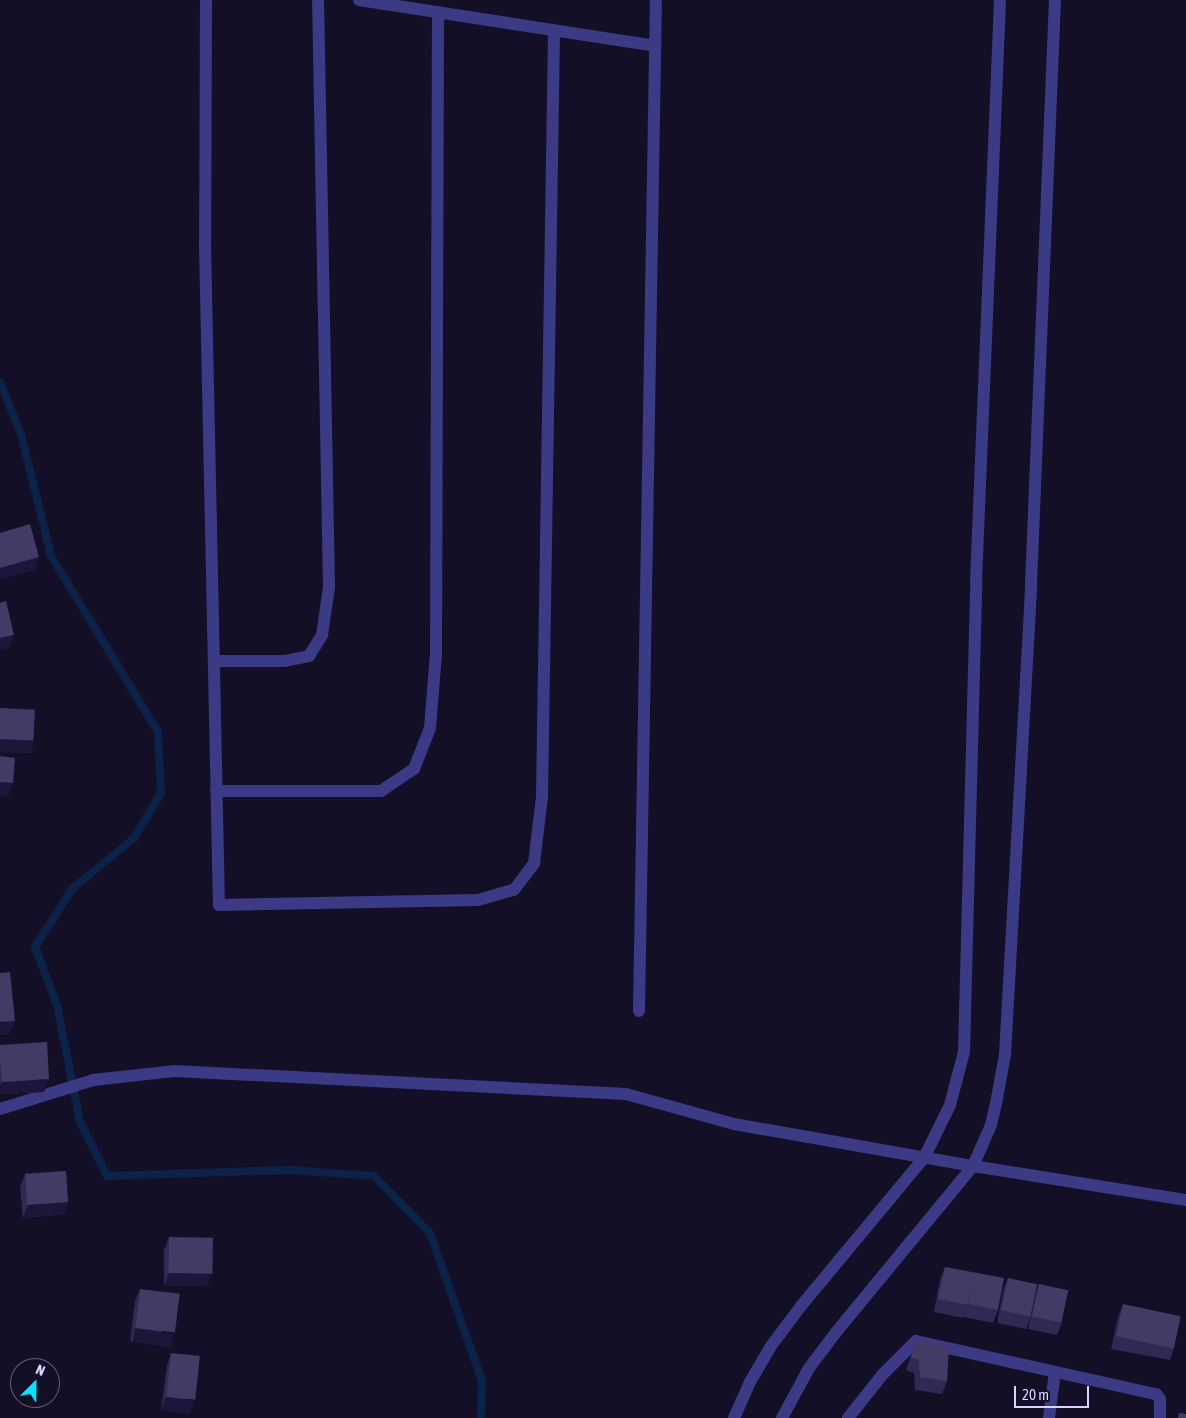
<!DOCTYPE html>
<style>
body{margin:0}
#map{position:relative;width:1186px;height:1418px;overflow:hidden;background:#130f26;font-family:"Asap Condensed",sans-serif}
div>[style]{position:absolute}
[style*='--x']{left:calc(var(--x)*1px);top:calc(var(--y)*1px);width:calc(var(--w)*1px);rotate:calc(var(--a)*1deg)}
.stream>*{height:8px;margin:-4px;padding:0 4px;transform-origin:4px;border-radius:4px;background:#0c2248}
.minor>*{height:12px;margin:-6px;padding:0 6px;transform-origin:6px;border-radius:6px;background:#3d3a85}
.wall>*{inset:0;background:#312854}
.shaded-wall>*{inset:0;background:#1d163a;transform-origin:0 0}
.building>*{inset:0;background:#433a66;transform-origin:0 0}
span{translate:-50% -50%;white-space:nowrap;text-align:center;line-height:1.15;-webkit-text-stroke:4.5px #130f26;paint-order:stroke}
.north{position:absolute;left:10px;top:1358px;width:50px;height:50px;box-sizing:border-box;background:#130f26;border:1px solid #625e7d;border-radius:50%;rotate:23deg;font-size:14px;font-weight:700;line-height:20px;text-align:center;color:#d9d4ff}
.north::after{content:'';display:block;margin:auto;width:18px;height:22px;background:#00e5ff;clip-path:polygon(50% 0,100% 100%,50% 72%,0 100%)}
.scale{position:absolute;left:1014px;top:1386px;width:75px;height:22px;box-sizing:border-box;border:2px solid #d9d4ff;border-top:0;padding-left:6px;font-size:15px;line-height:18px;white-space:nowrap;color:#d9d4ff;-webkit-text-stroke:4px #130f26;paint-order:stroke}
</style>
<div id="map">
<div class="stream">
<i style="--x:0;--y:382;--w:56;--a:68"></i>
<i style="--x:21;--y:434;--w:126;--a:76.2"></i>
<i style="--x:51;--y:556;--w:206;--a:58.7"></i>
<i style="--x:158;--y:732;--w:61;--a:87.2"></i>
<i style="--x:161;--y:793;--w:52;--a:121"></i>
<i style="--x:134;--y:838;--w:80;--a:140.6"></i>
<i style="--x:72;--y:889;--w:69;--a:122.5"></i>
<i style="--x:35;--y:947;--w:62;--a:69.2"></i>
<i style="--x:57;--y:1005;--w:119;--a:78.9"></i>
<i style="--x:80;--y:1122;--w:60;--a:63.4"></i>
<i style="--x:107;--y:1176;--w:182;--a:-1.9"></i>
<i style="--x:289;--y:1170;--w:85;--a:4"></i>
<i style="--x:374;--y:1176;--w:80;--a:45.5"></i>
<i style="--x:430;--y:1233;--w:157;--a:70.6"></i>
<i style="--x:482;--y:1381;--w:37;--a:92"></i>
</div>
<div class="minor">
<i style="--x:206;--y:0;--w:244;--a:90.2"></i>
<i style="--x:205;--y:244;--w:661;--a:88.79"></i>
<i style="--x:219;--y:905;--w:259;--a:-1.1"></i>
<i style="--x:478;--y:900;--w:37;--a:-16"></i>
<i style="--x:514;--y:890;--w:34;--a:-53"></i>
<i style="--x:534;--y:863;--w:66;--a:-83.1"></i>
<i style="--x:542;--y:797;--w:767;--a:-89.1"></i>
<i style="--x:359;--y:0;--w:300;--a:8.8"></i>
<i style="--x:214;--y:661;--w:71;--a:0"></i>
<i style="--x:285;--y:661;--w:25;--a:-12"></i>
<i style="--x:309;--y:656;--w:25;--a:-58"></i>
<i style="--x:322;--y:635;--w:49;--a:-81.7"></i>
<i style="--x:329;--y:587;--w:587;--a:-91.07"></i>
<i style="--x:216;--y:791;--w:165;--a:0"></i>
<i style="--x:381;--y:791;--w:40;--a:-34"></i>
<i style="--x:414;--y:769;--w:44;--a:-68.7"></i>
<i style="--x:430;--y:728;--w:75;--a:-85.4"></i>
<i style="--x:436;--y:653;--w:641;--a:-89.82"></i>
<i style="--x:639;--y:1011;--w:1011;--a:-89.04"></i>
<i style="--x:0;--y:1109;--w:97;--a:-17.3"></i>
<i style="--x:93;--y:1080;--w:81;--a:-6.3"></i>
<i style="--x:174;--y:1071;--w:453;--a:2.9"></i>
<i style="--x:626;--y:1094;--w:112;--a:15.5"></i>
<i style="--x:734;--y:1124;--w:243;--a:10"></i>
<i style="--x:973;--y:1166;--w:216;--a:9.1"></i>
<i style="--x:734;--y:1418;--w:39;--a:-66"></i>
<i style="--x:750;--y:1382;--w:42;--a:-59.7"></i>
<i style="--x:771;--y:1346;--w:50;--a:-53.1"></i>
<i style="--x:801;--y:1306;--w:192;--a:-50.3"></i>
<i style="--x:924;--y:1158;--w:59;--a:-63.9"></i>
<i style="--x:950;--y:1105;--w:55;--a:-75.2"></i>
<i style="--x:964;--y:1052;--w:471;--a:-88.5"></i>
<i style="--x:976;--y:581;--w:581;--a:-87.63"></i>
<i style="--x:782;--y:1418;--w:57;--a:-61.6"></i>
<i style="--x:809;--y:1368;--w:46;--a:-52.9"></i>
<i style="--x:837;--y:1331;--w:214;--a:-50.5"></i>
<i style="--x:973;--y:1166;--w:45;--a:-66.3"></i>
<i style="--x:991;--y:1125;--w:28;--a:-77"></i>
<i style="--x:997;--y:1098;--w:44;--a:-79.5"></i>
<i style="--x:1005;--y:1055;--w:472;--a:-86.8"></i>
<i style="--x:1031;--y:584;--w:584;--a:-87.65"></i>
<i style="--x:848;--y:1418;--w:56;--a:-51.5"></i>
<i style="--x:883;--y:1374;--w:47;--a:-45"></i>
<i style="--x:916;--y:1341;--w:246;--a:12.5"></i>
<i style="--x:1156;--y:1394;--w:6;--a:51"></i>
<i style="--x:1160;--y:1399;--w:19;--a:90"></i>
<i style="--x:1049;--y:1418;--w:46;--a:-82.6"></i>
</div>
<div class="wall">
<i style="clip-path:polygon(0 1045px,44px 1092px,0 1094px)"></i>
<i style="clip-path:polygon(25px 1174px,68px 1202px,64px 1214px,23px 1218px,20px 1187px)"></i>
<i style="clip-path:polygon(169px 1237px,207px 1286px,164px 1286px,164px 1250px)"></i>
<i style="clip-path:polygon(945px 1267px,998px 1310px,993px 1323px,964px 1317px,965px 1313px,963px 1318px,934px 1312px,940px 1279px)"></i>
<i style="clip-path:polygon(1008px 1278px,1031px 1316px,1026px 1329px,997px 1323px,1003px 1291px)"></i>
<i style="clip-path:polygon(1039px 1284px,1062px 1322px,1057px 1335px,1028px 1329px,1035px 1297px)"></i>
<i style="clip-path:polygon(140px 1289px,170px 1347px,130px 1341px,135px 1301px)"></i>
<i style="clip-path:polygon(1123px 1304px,1174px 1348px,1170px 1360px,1111px 1349px,1118px 1317px)"></i>
<i style="clip-path:polygon(917px 1339px,947px 1381px,942px 1394px,915px 1390px,914px 1373px,906px 1370px)"></i>
<i style="clip-path:polygon(171px 1353px,190px 1414px,161px 1410px,167px 1366px)"></i>
</div>
<div class="shaded-wall">
<i style="clip-path:polygon(39px 557px,35px 570px,0 580px,0 568px)"></i>
<i style="clip-path:polygon(14px 635px,9px 648px,0 650px,0 638px)"></i>
<i style="left:0;top:739px;width:33px;height:13px;rotate:3deg"></i>
<i style="clip-path:polygon(0 782px,13px 783px,8px 796px,0 795px)"></i>
<i style="clip-path:polygon(15px 1021px,10px 1034px,0 1035px,0 1022px)"></i>
<i style="clip-path:polygon(49px 1079px,44px 1092px,0 1094px,0 1086px,2px 1082px)"></i>
<i style="clip-path:polygon(68px 1202px,64px 1214px,23px 1218px,28px 1205px)"></i>
<i style="clip-path:polygon(169px 1273px,212px 1273px,207px 1286px,164px 1286px)"></i>
<i style="left:135px;top:1328px;width:39px;height:14px;rotate:9deg"></i>
<i style="clip-path:polygon(166px 1397px,195px 1401px,190px 1414px,161px 1410px)"></i>
</div>
<div class="building">
<i style="clip-path:polygon(30px 524px,39px 557px,0 568px,0 533px)"></i>
<i style="clip-path:polygon(6px 601px,14px 635px,0 638px,0 603px)"></i>
<i style="left:0;top:708px;width:35px;height:31px;rotate:3deg"></i>
<i style="clip-path:polygon(0 756px,15px 758px,13px 783px,0 782px)"></i>
<i style="clip-path:polygon(10px 972px,15px 1021px,0 1022px,0 973px)"></i>
<i style="clip-path:polygon(47px 1042px,49px 1079px,2px 1082px,0 1061px,0 1045px)"></i>
<i style="left:66px;top:1171px;width:31px;height:41px;rotate:86deg"></i>
<i style="left:169px;top:1237px;width:44px;height:36px;rotate:1deg"></i>
<i style="clip-path:polygon(945px 1267px,1004px 1278px,998px 1310px,969px 1304px,972px 1284px,968px 1305px,938px 1299px)"></i>
<i style="left:1008px;top:1278px;width:30px;height:33px;rotate:12deg"></i>
<i style="left:1039px;top:1284px;width:30px;height:33px;rotate:12deg"></i>
<i style="left:140px;top:1289px;width:40px;height:39px;rotate:7deg"></i>
<i style="left:1123px;top:1304px;width:59px;height:33px;rotate:12deg"></i>
<i style="clip-path:polygon(917px 1339px,949px 1347px,947px 1381px,920px 1377px,919px 1360px,911px 1357px)"></i>
<i style="left:171px;top:1353px;width:29px;height:44px;rotate:6deg"></i>
<i style="clip-path:polygon(1179px 1413px,1186px 1414px,1186px 1418px,1178px 1418px)"></i>
</div>
<div class="north">N</div>
<div class="scale">20 m</div>
</div>
